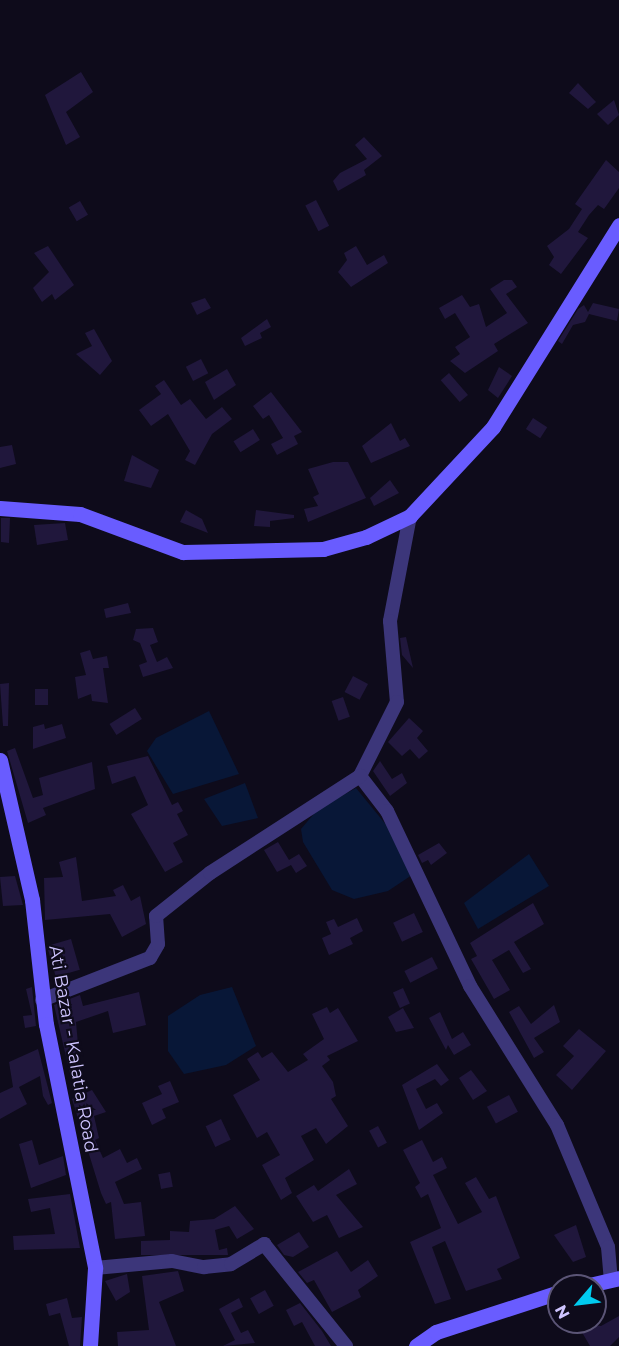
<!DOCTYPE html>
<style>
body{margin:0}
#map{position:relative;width:619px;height:1346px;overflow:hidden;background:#0e0b1b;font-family:Montserrat,sans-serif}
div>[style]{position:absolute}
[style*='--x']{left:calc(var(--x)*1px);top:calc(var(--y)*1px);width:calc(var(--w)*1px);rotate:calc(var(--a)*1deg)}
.water>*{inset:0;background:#081737}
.building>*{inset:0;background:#20173c;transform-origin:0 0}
.street>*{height:14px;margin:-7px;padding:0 7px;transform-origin:7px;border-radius:7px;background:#3c367a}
.secondary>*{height:15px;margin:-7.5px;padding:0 7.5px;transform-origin:7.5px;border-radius:7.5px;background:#695cff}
span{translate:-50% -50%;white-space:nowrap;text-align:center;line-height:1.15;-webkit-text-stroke:4.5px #0e0b1b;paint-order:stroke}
.street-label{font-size:18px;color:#cfc5ff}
.north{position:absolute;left:547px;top:1274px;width:60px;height:60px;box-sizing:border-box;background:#0e0b1b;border:2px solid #5b5576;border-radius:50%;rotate:242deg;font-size:16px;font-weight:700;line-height:24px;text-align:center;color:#cfc5ff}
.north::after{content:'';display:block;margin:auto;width:21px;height:27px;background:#01cbef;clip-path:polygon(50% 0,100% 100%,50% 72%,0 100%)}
</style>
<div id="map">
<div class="water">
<i style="clip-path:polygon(209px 711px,239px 774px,173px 794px,147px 751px,156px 738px)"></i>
<i style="clip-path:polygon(245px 783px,258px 818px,222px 826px,204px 799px)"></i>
<i style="clip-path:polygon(356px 788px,392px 832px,412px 875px,388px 891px,354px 899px,332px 890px,303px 842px,301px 829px,318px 809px)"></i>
<i style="clip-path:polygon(529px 854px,549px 886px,478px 929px,464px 903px)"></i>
<i style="clip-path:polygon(232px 987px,256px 1046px,226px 1065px,184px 1074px,168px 1051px,168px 1016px,200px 995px)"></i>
</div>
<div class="building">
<i style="clip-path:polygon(81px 72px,93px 92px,66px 112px,80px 137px,66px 145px,45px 95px)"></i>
<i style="clip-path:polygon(578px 83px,596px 102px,588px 109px,569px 93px)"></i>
<i style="clip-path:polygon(614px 100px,619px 115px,608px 125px,597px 114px)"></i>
<i style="clip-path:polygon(364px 137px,382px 156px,364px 170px,366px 175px,338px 191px,333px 181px,340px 173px,367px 159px,355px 145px)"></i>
<i style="clip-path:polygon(606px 160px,619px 172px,619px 188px,604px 209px,598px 205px,589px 215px,578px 232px,588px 238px,561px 274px,549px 265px,554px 257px,547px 246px,569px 229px,582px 209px,575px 204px)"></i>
<i style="left:316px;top:200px;width:29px;height:12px;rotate:63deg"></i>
<i style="left:80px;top:201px;width:16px;height:13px;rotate:60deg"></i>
<i style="clip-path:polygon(48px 246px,74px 285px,55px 300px,52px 294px,42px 302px,33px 288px,49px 272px,34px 253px)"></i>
<i style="clip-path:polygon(356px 246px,367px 265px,384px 255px,388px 263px,351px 287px,338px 272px,347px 260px,344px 253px)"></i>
<i style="clip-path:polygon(504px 280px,512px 280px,517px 287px,506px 294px,528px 323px,494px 344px,498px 351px,465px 373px,450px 361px,460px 354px,455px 347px,470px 337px,455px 313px,445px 319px,439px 308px,462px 295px,470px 307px,479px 304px,486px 327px,507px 313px,490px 289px)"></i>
<i style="clip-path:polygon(205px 298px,211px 308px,197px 315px,191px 303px)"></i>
<i style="clip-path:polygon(593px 303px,619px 309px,617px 321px,589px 314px,585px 322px,573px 325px,562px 344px,558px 341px,578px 309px,584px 305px,588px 312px)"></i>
<i style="clip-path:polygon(267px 319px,271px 327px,260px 333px,262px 338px,245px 346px,241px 338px)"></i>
<i style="clip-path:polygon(94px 329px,112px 361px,100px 375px,76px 354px,92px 346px,85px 333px)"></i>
<i style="left:201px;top:359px;width:16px;height:17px;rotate:63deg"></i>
<i style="clip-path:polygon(499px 367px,512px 376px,498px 398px,488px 390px)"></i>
<i style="clip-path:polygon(227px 369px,236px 385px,214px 400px,205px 382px)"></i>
<i style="left:449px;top:373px;width:29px;height:11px;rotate:49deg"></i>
<i style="clip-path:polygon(164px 380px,181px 405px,190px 399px,206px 419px,222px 407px,232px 419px,212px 434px,195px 465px,185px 460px,190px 451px,168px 414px,151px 426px,139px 410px,161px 394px,155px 386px)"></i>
<i style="clip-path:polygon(271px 392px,302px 432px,294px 436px,298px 444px,277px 455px,271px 444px,283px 438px,269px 415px,263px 419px,253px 406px)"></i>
<i style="left:533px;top:418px;width:17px;height:13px;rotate:33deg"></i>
<i style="clip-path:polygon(391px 423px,400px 441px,405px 438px,410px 446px,371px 463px,362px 446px)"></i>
<i style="left:253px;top:429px;width:13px;height:23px;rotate:58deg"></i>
<i style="clip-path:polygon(12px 445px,16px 464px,0 468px,0 447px)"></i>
<i style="clip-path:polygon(132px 455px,159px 470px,151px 488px,124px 481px)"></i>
<i style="clip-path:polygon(333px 462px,348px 462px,366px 498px,308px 522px,304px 509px,318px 506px,313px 497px,319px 494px,308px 469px)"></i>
<i style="clip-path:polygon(390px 480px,399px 493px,374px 506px,370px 498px)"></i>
<i style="clip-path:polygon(186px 510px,202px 519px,208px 533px,180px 522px)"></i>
<i style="clip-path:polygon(256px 510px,294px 515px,294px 518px,270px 521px,270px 527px,254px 526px)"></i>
<i style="clip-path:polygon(1px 518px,10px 518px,9px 543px,1px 542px)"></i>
<i style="clip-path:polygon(65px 523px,68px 540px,37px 545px,34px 525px)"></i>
<i style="clip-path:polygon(128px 603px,131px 613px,106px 618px,104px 609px)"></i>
<i style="clip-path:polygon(153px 628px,158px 642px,150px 645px,157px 662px,167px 657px,173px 668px,143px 677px,139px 665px,147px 662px,140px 643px,133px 640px,136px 629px)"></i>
<i style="clip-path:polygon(406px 637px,413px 668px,402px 655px,400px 638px)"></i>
<i style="clip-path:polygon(90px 650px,93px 659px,107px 656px,109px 668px,103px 668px,108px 703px,92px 701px,91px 694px,78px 699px,75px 677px,86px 675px,80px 653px)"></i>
<i style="left:353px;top:676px;width:17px;height:18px;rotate:28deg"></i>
<i style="clip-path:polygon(9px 683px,8px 726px,3px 726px,0 684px)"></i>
<i style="left:35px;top:689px;width:13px;height:16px"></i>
<i style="left:343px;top:697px;width:21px;height:12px;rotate:71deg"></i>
<i style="left:135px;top:708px;width:13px;height:30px;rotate:58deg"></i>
<i style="clip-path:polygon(409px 718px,423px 731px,417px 738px,428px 751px,419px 759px,410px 749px,402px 756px,388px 742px)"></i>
<i style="clip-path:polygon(44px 724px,45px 729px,62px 724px,66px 738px,33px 749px,33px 727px)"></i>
<i style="clip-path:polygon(15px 748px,33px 798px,43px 795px,39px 778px,92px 762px,95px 789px,43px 808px,46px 815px,28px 823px,7px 751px)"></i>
<i style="clip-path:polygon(148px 756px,172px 805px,178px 802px,183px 811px,177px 814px,188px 835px,173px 843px,183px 862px,165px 872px,131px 814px,148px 805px,135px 776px,112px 784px,107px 766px)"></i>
<i style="clip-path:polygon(380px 761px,392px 779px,402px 773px,407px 783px,390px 796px,373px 771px)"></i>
<i style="clip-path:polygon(278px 842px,289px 860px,299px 854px,307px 866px,296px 873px,291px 865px,277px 872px,264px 850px)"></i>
<i style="clip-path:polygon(439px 843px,447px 853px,431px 865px,428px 860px,422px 863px,418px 855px)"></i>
<i style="clip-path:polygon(76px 857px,82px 901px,116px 896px,113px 890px,123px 885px,131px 901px,140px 896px,146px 924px,122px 937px,110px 914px,45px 920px,44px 878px,63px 877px,59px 862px)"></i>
<i style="clip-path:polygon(15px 876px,23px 905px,3px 906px,0 877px)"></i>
<i style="clip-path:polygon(533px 903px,544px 924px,514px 942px,531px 969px,523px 973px,509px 950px,492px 960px,510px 990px,494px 999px,471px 959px,477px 956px,470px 943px)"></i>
<i style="left:414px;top:913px;width:21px;height:23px;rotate:65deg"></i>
<i style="clip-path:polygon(357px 918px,363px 931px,350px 938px,353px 944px,329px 955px,322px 938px,331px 934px,326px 922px,334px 919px,338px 927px)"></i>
<i style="left:71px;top:939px;width:32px;height:25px;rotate:74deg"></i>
<i style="left:432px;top:957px;width:13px;height:31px;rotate:63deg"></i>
<i style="clip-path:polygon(32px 987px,36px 1026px,25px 1028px,23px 1016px,32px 1015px,26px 989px)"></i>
<i style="left:403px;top:988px;width:17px;height:11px;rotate:66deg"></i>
<i style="clip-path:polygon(139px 992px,146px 1025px,113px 1033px,108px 1011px,76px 1022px,81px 1077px,71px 1078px,54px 1005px,80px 995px,83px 1006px)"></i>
<i style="clip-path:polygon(554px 1005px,560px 1022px,534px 1038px,544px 1052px,534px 1058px,509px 1012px,519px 1006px,531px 1024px)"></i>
<i style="clip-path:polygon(327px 1007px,330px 1013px,338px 1008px,358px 1041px,327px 1056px,330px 1060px,322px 1066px,333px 1082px,336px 1096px,331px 1099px,348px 1126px,326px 1144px,316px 1128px,301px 1136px,314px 1160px,285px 1178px,292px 1193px,281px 1200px,262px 1165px,280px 1155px,267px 1132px,257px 1138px,233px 1095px,260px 1080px,247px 1059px,258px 1052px,262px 1058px,272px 1052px,288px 1072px,308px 1060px,303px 1054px,324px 1039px,312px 1014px)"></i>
<i style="clip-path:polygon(403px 1008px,414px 1028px,396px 1032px,388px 1017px)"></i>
<i style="clip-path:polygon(440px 1012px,452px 1039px,463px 1032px,471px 1045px,454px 1055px,448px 1045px,446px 1050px,429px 1018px)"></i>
<i style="clip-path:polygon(579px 1029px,606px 1051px,572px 1090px,556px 1075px,574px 1056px,563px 1046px)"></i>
<i style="clip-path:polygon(38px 1049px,52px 1103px,48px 1105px,43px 1096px,40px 1076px,19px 1087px,27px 1104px,0 1119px,0 1093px,13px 1087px,9px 1062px)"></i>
<i style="clip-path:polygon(437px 1064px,449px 1080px,441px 1086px,435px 1079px,416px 1089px,426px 1109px,437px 1103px,443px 1113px,419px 1130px,402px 1085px)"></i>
<i style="clip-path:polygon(471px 1070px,487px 1091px,473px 1100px,459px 1078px)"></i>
<i style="clip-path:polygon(170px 1081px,179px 1102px,162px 1109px,166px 1118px,152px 1125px,142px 1103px,162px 1094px,158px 1086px)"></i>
<i style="clip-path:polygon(92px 1090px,106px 1112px,94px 1116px,99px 1138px,95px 1140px,103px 1158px,120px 1149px,127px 1163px,137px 1158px,142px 1169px,115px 1182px,124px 1204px,141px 1202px,145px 1236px,115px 1239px,111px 1202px,106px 1204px,101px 1193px,72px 1099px)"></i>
<i style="left:509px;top:1095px;width:19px;height:25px;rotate:62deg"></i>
<i style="left:221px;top:1119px;width:23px;height:17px;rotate:65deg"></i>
<i style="left:378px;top:1126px;width:19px;height:10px;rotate:62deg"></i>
<i style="clip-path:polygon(32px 1140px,39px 1165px,63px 1156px,66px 1175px,31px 1188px,19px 1144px)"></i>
<i style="clip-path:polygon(422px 1140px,433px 1162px,442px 1157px,447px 1168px,433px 1175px,458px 1224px,482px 1212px,465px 1183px,476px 1177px,489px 1199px,496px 1196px,520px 1258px,497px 1269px,502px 1279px,466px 1291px,445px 1241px,432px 1247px,451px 1299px,435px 1304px,410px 1242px,441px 1228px,428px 1194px,421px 1198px,415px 1187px,420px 1183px,403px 1150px)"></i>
<i style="clip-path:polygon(349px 1169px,357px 1184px,336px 1195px,363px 1227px,339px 1238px,327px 1215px,313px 1222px,296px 1196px,314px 1185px,318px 1191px)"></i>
<i style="left:170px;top:1172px;width:15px;height:12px;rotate:79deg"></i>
<i style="clip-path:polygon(70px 1194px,80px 1248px,14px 1250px,13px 1236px,55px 1234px,50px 1208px,31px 1212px,28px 1199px)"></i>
<i style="clip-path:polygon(235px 1206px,254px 1229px,237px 1239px,229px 1226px,215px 1230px,219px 1250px,227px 1248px,228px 1255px,141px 1255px,141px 1241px,170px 1240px,170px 1231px,189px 1232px,190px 1221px,214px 1219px)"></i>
<i style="clip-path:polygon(576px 1225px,586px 1257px,573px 1262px,554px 1235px)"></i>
<i style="clip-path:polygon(299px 1232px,309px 1247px,293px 1257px,284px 1255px,277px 1245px)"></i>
<i style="clip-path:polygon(337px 1251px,351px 1272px,368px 1260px,378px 1276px,358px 1290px,361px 1297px,332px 1312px,314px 1280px,307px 1283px,298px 1272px)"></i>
<i style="clip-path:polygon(178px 1271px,184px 1291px,159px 1302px,176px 1346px,118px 1346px,117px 1332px,149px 1330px,142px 1276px)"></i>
<i style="clip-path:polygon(127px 1274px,130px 1292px,116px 1301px,105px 1281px)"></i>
<i style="left:265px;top:1290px;width:18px;height:17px;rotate:61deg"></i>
<i style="clip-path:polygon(67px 1298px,72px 1318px,82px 1317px,80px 1346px,69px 1346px,60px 1313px,49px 1316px,46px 1304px)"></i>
<i style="clip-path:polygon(239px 1298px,243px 1307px,231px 1313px,241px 1333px,248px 1330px,255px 1343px,223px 1346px,235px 1340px,219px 1309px)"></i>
<i style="clip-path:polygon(300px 1303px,322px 1331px,331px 1346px,315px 1346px,302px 1322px,294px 1326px,286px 1310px)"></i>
<i style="clip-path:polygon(619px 1316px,619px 1337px,610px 1346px,590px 1346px,576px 1322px,601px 1326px)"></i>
</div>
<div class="street">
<i style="--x:410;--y:516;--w:107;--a:100.8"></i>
<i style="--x:390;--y:621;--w:81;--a:85.1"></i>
<i style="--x:397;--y:702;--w:83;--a:116.6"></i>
<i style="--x:360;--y:776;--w:44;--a:52.4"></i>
<i style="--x:387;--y:811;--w:194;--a:64.6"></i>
<i style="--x:470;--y:986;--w:164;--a:58"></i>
<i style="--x:557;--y:1125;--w:132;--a:67.3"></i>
<i style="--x:608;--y:1247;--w:33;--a:85"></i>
<i style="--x:42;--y:1000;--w:116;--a:-21.3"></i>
<i style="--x:150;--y:958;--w:16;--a:-60"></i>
<i style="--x:158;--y:944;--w:28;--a:-94"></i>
<i style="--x:156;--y:916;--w:69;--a:-38.5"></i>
<i style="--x:210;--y:873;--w:179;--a:-32.9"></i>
<i style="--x:95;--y:1268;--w:77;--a:-5.2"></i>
<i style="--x:172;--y:1261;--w:33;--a:11"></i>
<i style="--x:204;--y:1267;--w:27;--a:-6"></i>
<i style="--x:231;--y:1264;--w:39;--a:-31"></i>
<i style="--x:264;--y:1244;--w:131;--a:51.2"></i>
</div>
<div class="secondary">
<i style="--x:0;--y:508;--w:80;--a:4.3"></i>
<i style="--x:80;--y:514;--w:110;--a:20.3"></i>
<i style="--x:183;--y:552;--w:140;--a:-1.2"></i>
<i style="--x:323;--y:549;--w:45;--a:-15.6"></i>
<i style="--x:366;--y:537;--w:49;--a:-25.5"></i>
<i style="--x:410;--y:516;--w:122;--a:-47"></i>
<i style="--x:493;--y:427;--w:238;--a:-58"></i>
<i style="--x:0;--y:760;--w:144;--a:77.1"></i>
<i style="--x:32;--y:900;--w:125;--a:83.6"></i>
<i style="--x:46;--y:1024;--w:249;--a:78.6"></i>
<i style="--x:95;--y:1268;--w:78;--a:93.7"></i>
<i style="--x:585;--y:1286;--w:35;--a:-13"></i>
<i style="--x:416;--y:1346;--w:24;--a:-35"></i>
<i style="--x:436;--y:1332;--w:129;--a:-18"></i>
</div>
<div class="street-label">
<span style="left:73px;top:1049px;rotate:80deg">Ati Bazar - Kalatia Road</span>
</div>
<div class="north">N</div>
</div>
